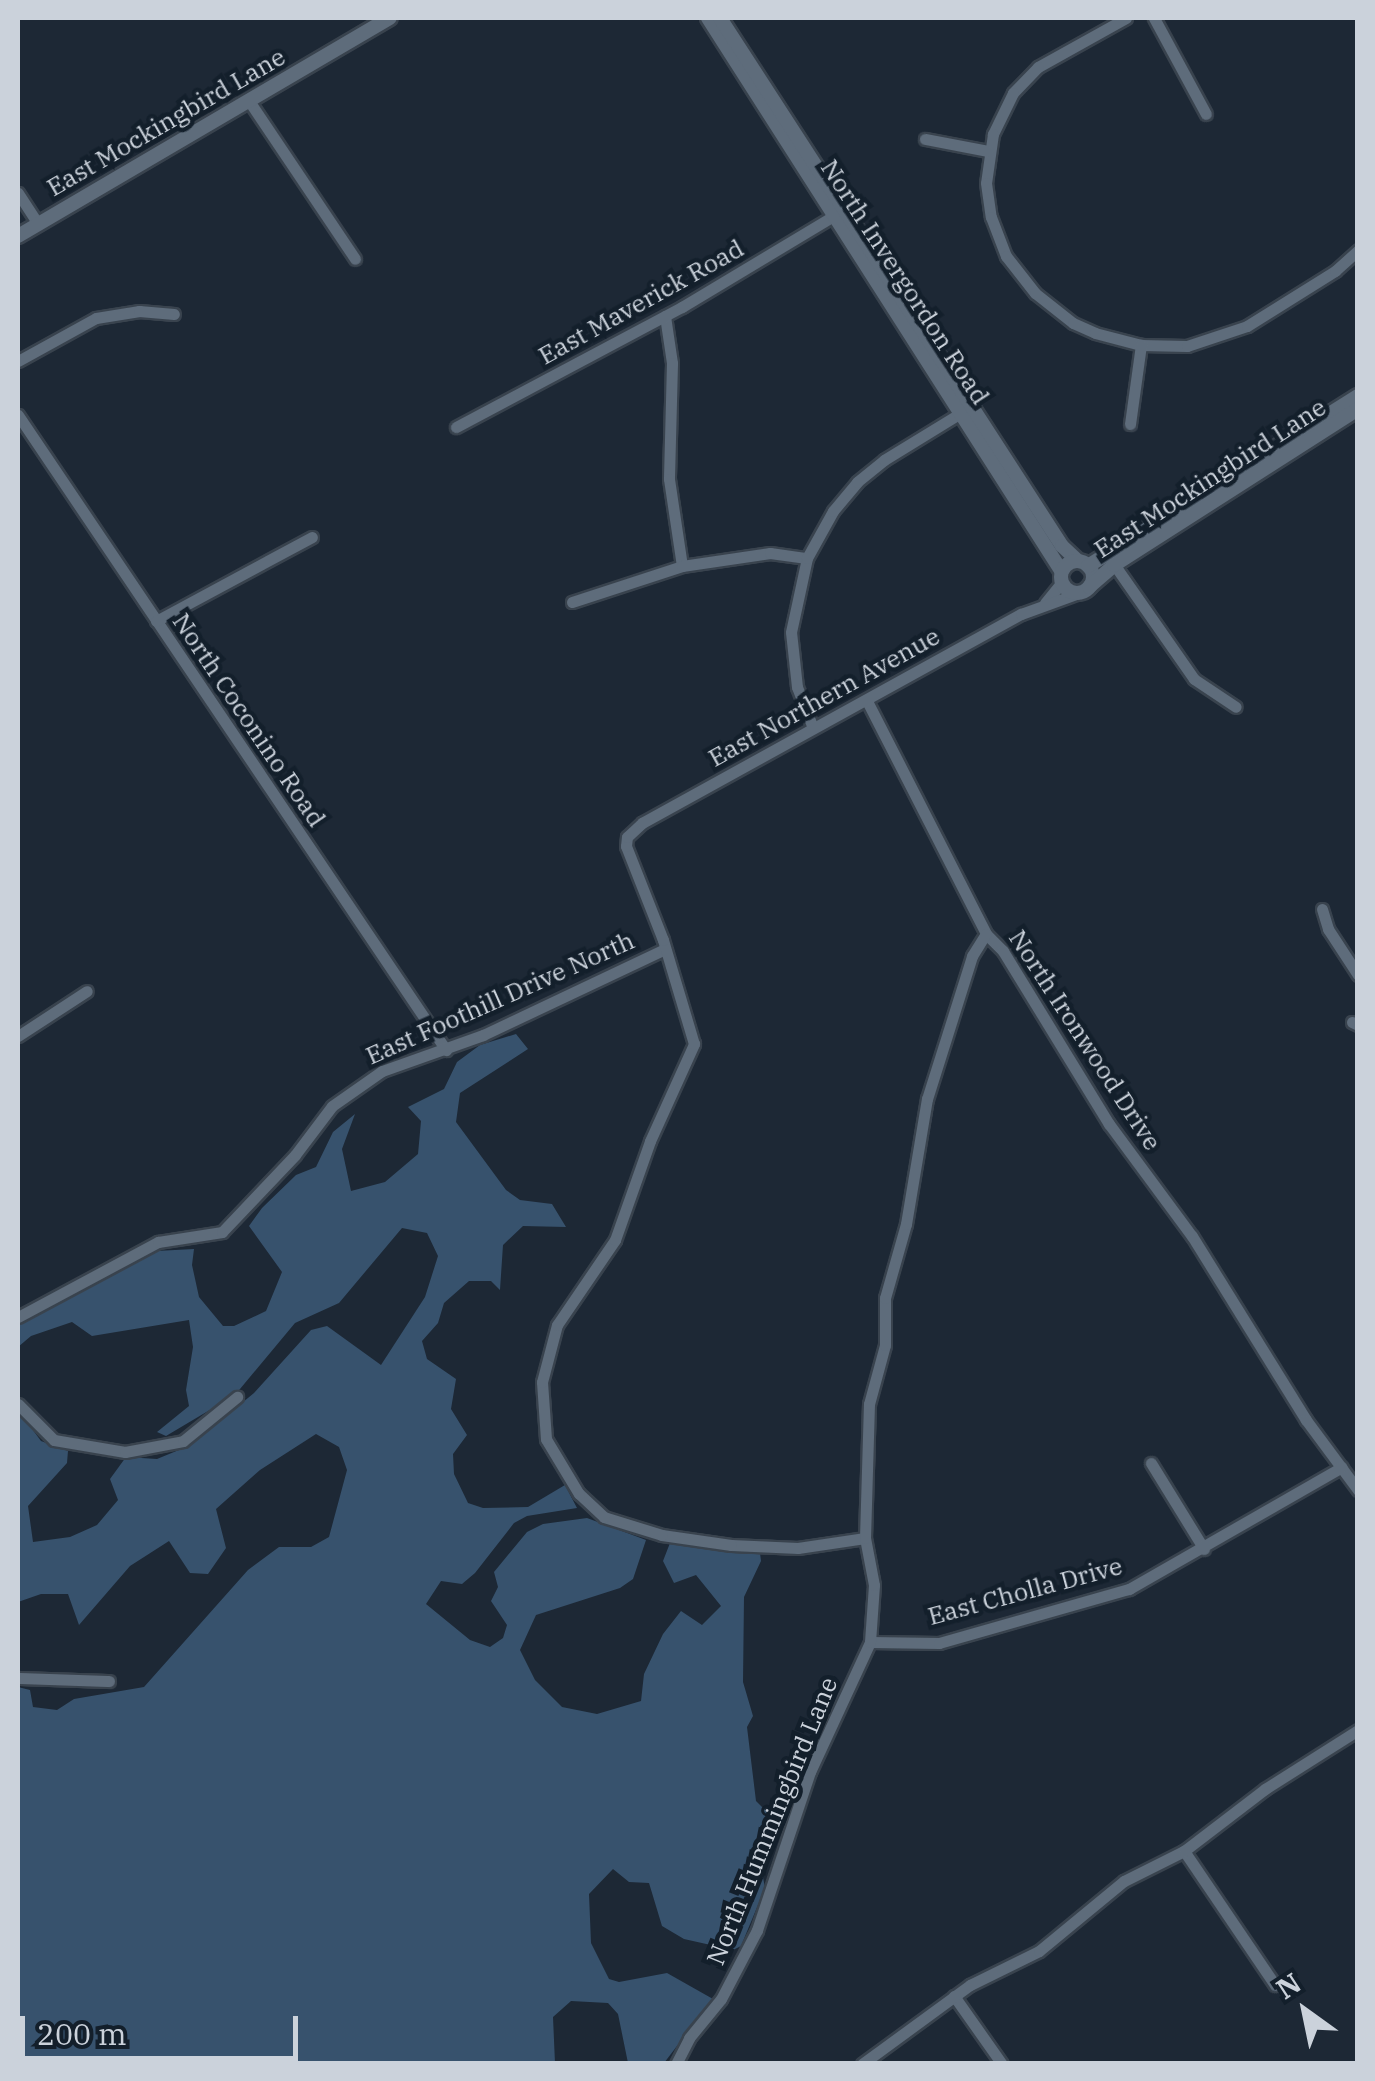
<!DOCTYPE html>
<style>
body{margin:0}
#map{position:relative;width:1375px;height:2081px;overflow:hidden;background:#1d2835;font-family:"IBM Plex Serif",serif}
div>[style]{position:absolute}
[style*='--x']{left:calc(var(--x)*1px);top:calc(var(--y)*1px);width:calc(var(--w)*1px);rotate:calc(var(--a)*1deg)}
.green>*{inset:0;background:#37526d}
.roads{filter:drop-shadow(2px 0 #39434e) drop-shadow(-2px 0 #39434e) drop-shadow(0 2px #39434e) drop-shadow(0 -2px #39434e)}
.minor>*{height:11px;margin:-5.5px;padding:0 5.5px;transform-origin:5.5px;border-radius:5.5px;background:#5e6c7b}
.tertiary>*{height:14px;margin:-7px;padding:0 7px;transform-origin:7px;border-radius:7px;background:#5e6c7b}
.tertiary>.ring{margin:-7px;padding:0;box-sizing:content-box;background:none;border:14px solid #5e6c7b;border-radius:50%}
span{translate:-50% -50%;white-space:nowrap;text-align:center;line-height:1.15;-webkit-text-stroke:9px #131f2b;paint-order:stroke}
.street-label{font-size:25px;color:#cbd2db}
.frame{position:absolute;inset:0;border:20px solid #cbd2db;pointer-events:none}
.north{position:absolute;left:1255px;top:1961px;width:100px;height:100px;-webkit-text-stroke:8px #131f2b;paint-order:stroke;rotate:327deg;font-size:28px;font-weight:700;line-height:40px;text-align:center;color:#cbd2db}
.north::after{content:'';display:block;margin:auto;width:35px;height:45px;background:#cbd2db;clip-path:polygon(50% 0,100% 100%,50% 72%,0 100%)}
.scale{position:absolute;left:20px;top:2016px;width:278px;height:45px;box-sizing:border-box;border:5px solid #cbd2db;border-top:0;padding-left:12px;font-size:30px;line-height:35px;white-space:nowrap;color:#cbd2db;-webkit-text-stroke:8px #131f2b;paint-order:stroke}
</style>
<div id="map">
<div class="green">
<i style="clip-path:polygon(516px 1034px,528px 1049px,460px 1093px,456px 1122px,506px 1190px,520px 1200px,552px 1204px,566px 1227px,523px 1226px,503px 1245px,500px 1290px,491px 1281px,469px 1281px,444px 1303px,438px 1323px,422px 1341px,427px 1359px,456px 1379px,451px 1409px,467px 1435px,453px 1454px,454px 1474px,468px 1503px,483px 1508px,528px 1507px,565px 1485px,577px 1508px,527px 1516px,514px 1523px,475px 1573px,462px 1584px,441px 1581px,426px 1604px,470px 1640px,490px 1647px,503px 1638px,507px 1625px,491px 1601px,498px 1587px,494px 1572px,527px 1532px,543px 1524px,587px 1518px,646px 1540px,633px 1579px,620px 1588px,536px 1615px,520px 1650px,535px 1680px,562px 1707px,597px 1714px,641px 1701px,644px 1674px,663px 1634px,681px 1611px,702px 1625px,721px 1606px,696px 1575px,674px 1583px,663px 1561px,670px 1543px,760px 1553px,761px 1561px,744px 1597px,743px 1682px,753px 1716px,747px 1727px,756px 1801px,778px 1823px,762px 1872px,765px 1888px,741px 1946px,733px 1950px,684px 1939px,662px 1926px,649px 1883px,629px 1882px,613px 1869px,589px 1894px,591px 1943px,609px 1979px,619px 1982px,667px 1973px,713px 1999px,664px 2063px,628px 2063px,618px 2014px,608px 2003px,571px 2001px,553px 2017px,555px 2063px,18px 2063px,18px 1687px,30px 1690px,33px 1707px,57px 1710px,74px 1699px,144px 1687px,248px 1570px,279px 1547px,311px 1547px,329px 1537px,347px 1470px,339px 1447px,316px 1434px,260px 1470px,216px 1509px,226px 1548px,208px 1574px,190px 1573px,169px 1541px,130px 1566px,79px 1625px,68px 1594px,41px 1594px,18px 1602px,18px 1410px,41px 1441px,68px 1451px,67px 1463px,28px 1506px,33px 1542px,70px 1537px,97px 1525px,118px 1500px,110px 1479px,126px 1457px,157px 1459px,191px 1445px,254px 1393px,311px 1330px,327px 1326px,381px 1365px,425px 1297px,438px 1256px,427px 1233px,402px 1228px,339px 1303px,295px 1323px,235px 1395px,166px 1436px,157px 1432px,189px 1406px,186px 1390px,193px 1347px,189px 1320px,92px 1336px,72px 1322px,31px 1336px,18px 1347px,18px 1323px,156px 1251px,194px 1249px,192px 1265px,199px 1297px,223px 1326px,234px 1326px,266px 1311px,282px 1272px,249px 1226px,262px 1208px,296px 1175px,316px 1167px,333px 1132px,355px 1114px,342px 1149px,351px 1191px,385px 1182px,418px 1154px,421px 1121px,408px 1107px,444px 1089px,457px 1062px,480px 1045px)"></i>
</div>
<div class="roads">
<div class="minor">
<i style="--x:1126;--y:18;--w:101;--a:150.9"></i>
<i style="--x:1038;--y:67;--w:36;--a:134"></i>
<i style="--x:1013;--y:93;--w:46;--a:116"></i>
<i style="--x:993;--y:134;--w:49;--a:98.1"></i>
<i style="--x:986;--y:183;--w:34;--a:82"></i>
<i style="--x:991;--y:217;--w:42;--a:69"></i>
<i style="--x:1006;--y:256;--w:47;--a:51.9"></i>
<i style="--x:1035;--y:293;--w:48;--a:38.3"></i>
<i style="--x:1073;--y:323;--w:24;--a:24"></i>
<i style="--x:1095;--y:333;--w:48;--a:14.6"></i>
<i style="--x:1141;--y:345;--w:46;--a:1.2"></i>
<i style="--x:1187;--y:346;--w:63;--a:-18.4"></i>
<i style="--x:1247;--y:326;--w:104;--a:-32"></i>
<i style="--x:1335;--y:271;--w:31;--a:-42"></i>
<i style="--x:1154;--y:18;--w:109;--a:61.6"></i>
<i style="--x:249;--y:101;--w:190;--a:56.1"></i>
<i style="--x:925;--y:139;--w:64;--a:10.8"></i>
<i style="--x:18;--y:193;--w:37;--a:57"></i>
<i style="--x:665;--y:316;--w:48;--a:81.5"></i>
<i style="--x:672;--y:363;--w:116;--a:91.5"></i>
<i style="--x:669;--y:479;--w:88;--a:81.5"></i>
<i style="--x:18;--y:361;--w:89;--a:-28.9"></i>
<i style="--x:96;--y:318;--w:44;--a:-9.2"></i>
<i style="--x:139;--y:311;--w:35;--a:5"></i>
<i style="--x:18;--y:415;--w:766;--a:56.02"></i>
<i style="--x:1130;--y:424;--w:80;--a:-82.1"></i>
<i style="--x:456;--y:427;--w:256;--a:-28"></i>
<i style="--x:682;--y:307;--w:184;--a:-31"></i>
<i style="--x:1111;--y:560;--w:145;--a:55.1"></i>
<i style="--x:1194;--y:679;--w:50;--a:33.7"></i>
<i style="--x:572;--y:602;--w:116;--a:-18.1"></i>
<i style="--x:682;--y:566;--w:89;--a:-8.4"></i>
<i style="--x:770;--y:553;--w:37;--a:8"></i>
<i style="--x:1045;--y:603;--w:27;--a:-51"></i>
<i style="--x:156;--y:621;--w:177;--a:-28.3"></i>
<i style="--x:867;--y:701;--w:262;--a:62.9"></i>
<i style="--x:986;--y:934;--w:24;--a:45"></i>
<i style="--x:1003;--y:951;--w:203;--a:58.5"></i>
<i style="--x:1109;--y:1124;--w:139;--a:53.5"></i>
<i style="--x:1192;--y:1236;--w:216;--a:58.2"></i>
<i style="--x:1306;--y:1420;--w:87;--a:53.4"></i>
<i style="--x:813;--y:728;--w:44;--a:-111.3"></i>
<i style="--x:797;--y:687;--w:55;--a:-96.2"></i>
<i style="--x:791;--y:632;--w:76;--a:-77.8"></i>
<i style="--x:807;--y:558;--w:54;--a:-61"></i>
<i style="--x:833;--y:511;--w:38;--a:-50"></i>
<i style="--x:857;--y:482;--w:35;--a:-39"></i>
<i style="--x:884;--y:460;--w:94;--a:-31.5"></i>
<i style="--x:1322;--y:909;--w:21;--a:73"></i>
<i style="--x:1328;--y:929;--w:55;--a:56.9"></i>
<i style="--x:1352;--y:1022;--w:7;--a:27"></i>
<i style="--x:18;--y:1036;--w:82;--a:-33.1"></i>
<i style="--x:18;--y:1317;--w:159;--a:-28.2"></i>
<i style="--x:158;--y:1242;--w:65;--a:-8.9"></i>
<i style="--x:222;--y:1232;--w:106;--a:-46.5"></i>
<i style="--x:295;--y:1155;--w:61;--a:-52.9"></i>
<i style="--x:332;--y:1106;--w:61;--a:-35"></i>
<i style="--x:382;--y:1071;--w:107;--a:-19.6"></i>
<i style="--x:483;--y:1035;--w:201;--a:-25.3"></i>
<i style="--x:18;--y:1404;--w:51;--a:45"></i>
<i style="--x:54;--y:1440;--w:72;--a:9.6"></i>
<i style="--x:125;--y:1452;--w:59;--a:-10.7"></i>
<i style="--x:183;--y:1441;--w:70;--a:-39.2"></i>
<i style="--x:1151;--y:1463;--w:101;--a:58.4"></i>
<i style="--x:865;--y:1538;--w:68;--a:171.5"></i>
<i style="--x:798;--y:1548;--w:67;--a:-177.4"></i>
<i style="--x:731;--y:1545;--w:70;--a:-171.8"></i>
<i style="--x:662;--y:1535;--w:61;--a:-162.8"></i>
<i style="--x:604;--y:1517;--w:34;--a:-137"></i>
<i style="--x:579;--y:1494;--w:64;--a:-121"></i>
<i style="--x:546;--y:1439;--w:57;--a:-94"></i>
<i style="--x:542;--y:1382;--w:59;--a:-75.3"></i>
<i style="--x:557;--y:1325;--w:103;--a:-55.7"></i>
<i style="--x:615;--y:1240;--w:105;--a:-70.5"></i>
<i style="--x:650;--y:1141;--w:107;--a:-65.6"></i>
<i style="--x:694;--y:1044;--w:109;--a:-106.6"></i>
<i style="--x:663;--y:940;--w:101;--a:-111.5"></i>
<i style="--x:626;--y:846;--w:9;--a:-84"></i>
<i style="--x:627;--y:837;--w:21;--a:-43"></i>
<i style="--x:642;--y:823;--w:433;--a:-28.9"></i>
<i style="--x:1021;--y:614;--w:62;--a:-19.9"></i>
<i style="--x:870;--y:1642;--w:69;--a:0.8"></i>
<i style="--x:939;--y:1643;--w:198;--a:-15.9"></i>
<i style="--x:1129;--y:1589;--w:245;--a:-29.8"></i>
<i style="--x:18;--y:1678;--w:91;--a:1.9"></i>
<i style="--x:1184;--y:1851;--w:162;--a:55.8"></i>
<i style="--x:954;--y:1996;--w:83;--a:54.8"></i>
<i style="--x:676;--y:2064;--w:29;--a:-63"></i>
<i style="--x:689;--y:2038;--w:50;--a:-50.6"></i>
<i style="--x:721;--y:1999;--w:78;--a:-62.4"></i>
<i style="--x:757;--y:1930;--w:167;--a:-71.5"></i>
<i style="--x:810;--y:1772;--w:143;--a:-65.2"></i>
<i style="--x:870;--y:1642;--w:57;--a:-86"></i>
<i style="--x:874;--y:1585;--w:48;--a:-100.8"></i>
<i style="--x:865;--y:1538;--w:134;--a:-88.3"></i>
<i style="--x:869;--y:1404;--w:61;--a:-74.8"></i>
<i style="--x:885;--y:1345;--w:47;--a:-90"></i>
<i style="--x:885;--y:1298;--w:77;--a:-74.2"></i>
<i style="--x:906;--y:1224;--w:127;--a:-80.5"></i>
<i style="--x:927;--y:1099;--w:150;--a:-72.5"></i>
<i style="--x:972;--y:956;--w:26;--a:-58"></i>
<i style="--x:862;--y:2064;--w:134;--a:-36.2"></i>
<i style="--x:970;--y:1985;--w:77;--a:-26.2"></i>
<i style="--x:1039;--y:1951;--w:110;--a:-39.5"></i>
<i style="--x:1124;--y:1881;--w:67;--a:-26.6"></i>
<i style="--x:1184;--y:1851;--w:102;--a:-37.4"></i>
<i style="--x:1265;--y:1789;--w:110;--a:-32.4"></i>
</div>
<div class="tertiary">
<i style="--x:708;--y:18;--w:657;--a:57.42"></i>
<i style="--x:720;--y:18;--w:629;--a:57.07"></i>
<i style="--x:1062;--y:546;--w:22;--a:43"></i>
<i style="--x:18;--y:236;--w:431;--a:-30.4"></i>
<i class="ring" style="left:1061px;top:561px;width:18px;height:18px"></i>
<i style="--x:1088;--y:566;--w:319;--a:-32.2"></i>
<i style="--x:1089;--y:587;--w:33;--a:-41"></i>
<i style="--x:1114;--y:565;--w:290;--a:-32.6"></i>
</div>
</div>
<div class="street-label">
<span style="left:166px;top:122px;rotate:-30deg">East Mockingbird Lane</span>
<span style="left:905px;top:282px;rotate:57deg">North Invergordon Road</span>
<span style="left:641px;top:302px;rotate:-29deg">East Maverick Road</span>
<span style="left:1210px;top:478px;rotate:-33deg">East Mockingbird Lane</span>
<span style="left:824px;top:697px;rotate:-29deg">East Northern Avenue</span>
<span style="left:249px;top:720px;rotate:56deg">North Coconino Road</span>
<span style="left:500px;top:998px;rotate:-24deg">East Foothill Drive North</span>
<span style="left:1085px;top:1040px;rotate:57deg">North Ironwood Drive</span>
<span style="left:1025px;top:1591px;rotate:-15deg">East Cholla Drive</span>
<span style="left:772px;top:1821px;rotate:-68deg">North Hummingbird Lane</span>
</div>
<div class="frame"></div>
<div class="north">N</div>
<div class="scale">200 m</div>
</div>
